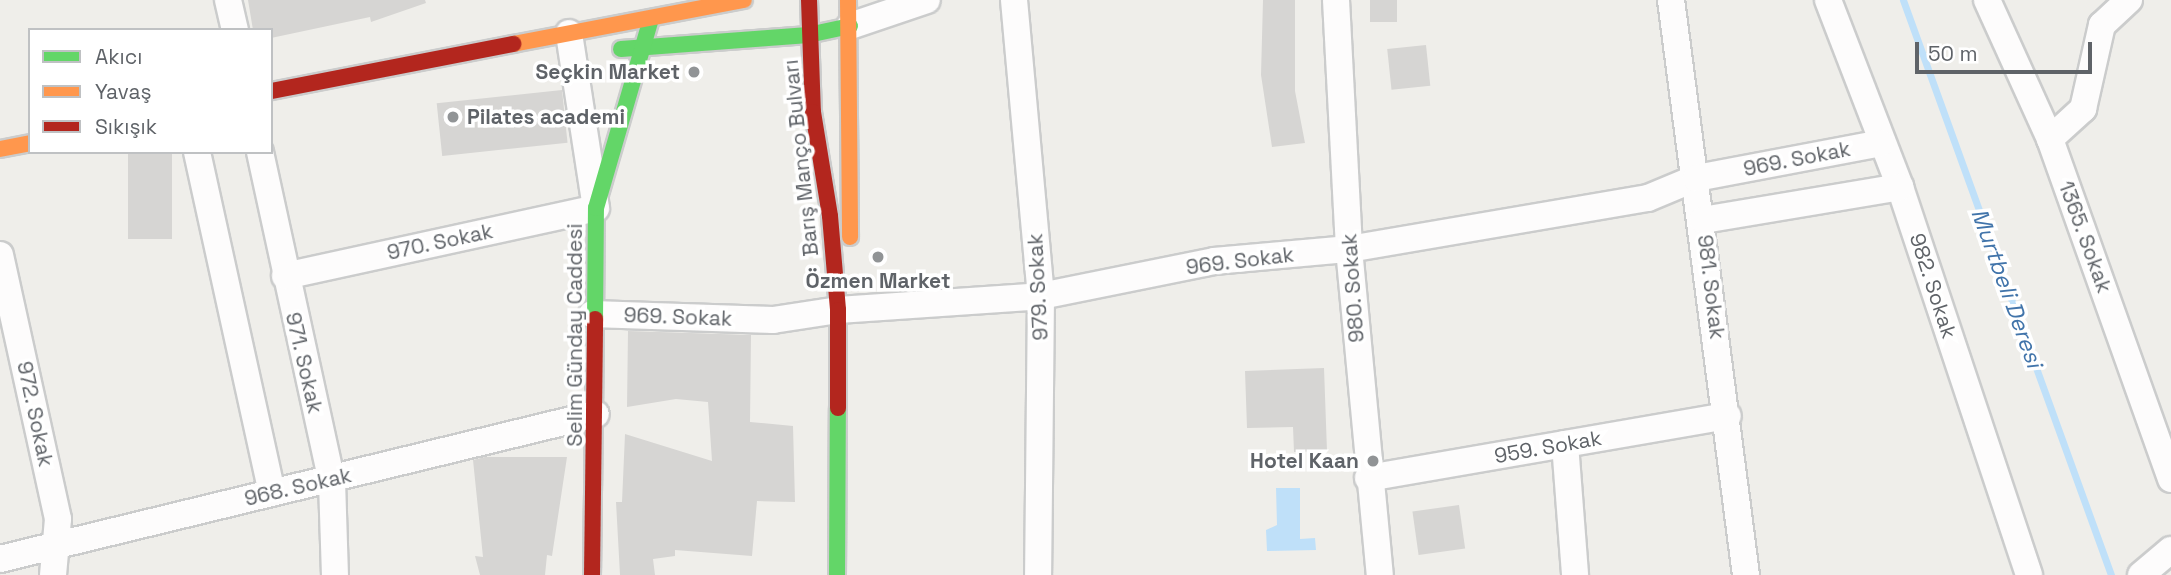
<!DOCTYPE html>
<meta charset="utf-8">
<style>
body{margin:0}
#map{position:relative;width:2171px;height:575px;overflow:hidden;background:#efeeea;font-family:"Space Grotesk",sans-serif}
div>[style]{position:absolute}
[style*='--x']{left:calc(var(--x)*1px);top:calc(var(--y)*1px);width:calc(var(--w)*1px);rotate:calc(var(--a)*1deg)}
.water>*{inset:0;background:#bfe0f9}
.stream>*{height:7px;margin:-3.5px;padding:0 3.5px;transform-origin:3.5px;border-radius:3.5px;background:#bfe0f9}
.building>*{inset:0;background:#d6d5d3;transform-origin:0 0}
.roads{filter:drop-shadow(2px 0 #cbcccc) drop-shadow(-2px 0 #cbcccc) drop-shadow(0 2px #cbcccc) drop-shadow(0 -2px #cbcccc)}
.street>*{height:26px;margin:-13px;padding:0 13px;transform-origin:13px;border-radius:13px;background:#fdfcfc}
.fast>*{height:16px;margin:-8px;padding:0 8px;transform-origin:8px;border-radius:8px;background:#63d668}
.slow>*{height:16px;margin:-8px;padding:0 8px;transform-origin:8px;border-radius:8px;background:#ff974d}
.jam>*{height:16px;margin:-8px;padding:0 8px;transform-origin:8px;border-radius:8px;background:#b3261e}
.dots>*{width:19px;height:19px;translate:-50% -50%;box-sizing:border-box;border:4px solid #fff;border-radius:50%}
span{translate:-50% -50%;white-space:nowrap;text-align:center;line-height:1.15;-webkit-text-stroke:7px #fff;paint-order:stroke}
.poi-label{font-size:21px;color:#5f6368;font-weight:700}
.right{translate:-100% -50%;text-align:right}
.left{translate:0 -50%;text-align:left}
.street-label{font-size:21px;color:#5f6368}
.water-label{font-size:23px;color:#4174aa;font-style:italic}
.legend{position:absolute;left:28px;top:28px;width:245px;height:126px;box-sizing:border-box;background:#fff;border:2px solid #bfc1c3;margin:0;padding:9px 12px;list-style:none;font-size:21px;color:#5f6368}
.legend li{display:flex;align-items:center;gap:14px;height:35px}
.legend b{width:35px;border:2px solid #bfc1c3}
.scale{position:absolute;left:1915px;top:42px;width:177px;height:32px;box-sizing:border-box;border:4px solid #5f6368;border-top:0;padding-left:9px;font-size:21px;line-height:24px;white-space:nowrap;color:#5f6368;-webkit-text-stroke:5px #fff;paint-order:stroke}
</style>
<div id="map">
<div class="water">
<i style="clip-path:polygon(1276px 488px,1300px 488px,1300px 539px,1315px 538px,1316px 550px,1267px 551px,1266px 530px,1277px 525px)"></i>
</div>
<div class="stream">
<i style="--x:1903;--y:0;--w:611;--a:70.11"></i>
</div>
<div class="building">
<i style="clip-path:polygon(248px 0,425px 0,426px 3px,371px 22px,370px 17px,271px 38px,271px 30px,253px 30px)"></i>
<i style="clip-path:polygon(1263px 0,1295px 0,1295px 91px,1305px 143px,1272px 147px,1261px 75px)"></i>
<i style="left:1370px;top:0;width:27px;height:22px"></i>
<i style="left:1426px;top:45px;width:41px;height:39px;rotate:84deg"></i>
<i style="left:562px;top:90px;width:53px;height:126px;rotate:84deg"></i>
<i style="left:128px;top:152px;width:44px;height:87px"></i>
<i style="clip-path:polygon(628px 331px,751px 335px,750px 422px,793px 426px,795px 502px,757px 501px,752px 556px,675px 550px,675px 556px,653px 559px,655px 575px,620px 575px,616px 502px,622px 502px,625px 434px,712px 461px,708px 402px,676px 399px,627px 407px)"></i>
<i style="clip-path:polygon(1324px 368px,1327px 451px,1294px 452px,1293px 427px,1247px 428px,1245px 371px)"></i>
<i style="clip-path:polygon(485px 457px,567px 457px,552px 556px,547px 555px,545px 575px,480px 575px,475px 556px,483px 557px,473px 460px)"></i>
<i style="left:1459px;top:505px;width:44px;height:47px;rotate:82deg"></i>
</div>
<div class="roads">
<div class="street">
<i style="--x:228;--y:0;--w:31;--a:77"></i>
<i style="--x:1014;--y:0;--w:297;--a:84.8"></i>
<i style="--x:1041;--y:296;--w:279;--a:90.6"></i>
<i style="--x:1336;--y:0;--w:249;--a:87"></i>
<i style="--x:1349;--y:249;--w:327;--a:84.6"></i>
<i style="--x:1671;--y:0;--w:580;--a:82.57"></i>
<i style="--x:1828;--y:0;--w:200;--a:68.9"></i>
<i style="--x:1900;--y:187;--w:409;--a:71.6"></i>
<i style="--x:1987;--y:0;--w:153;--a:65.6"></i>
<i style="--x:2050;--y:139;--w:361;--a:70.4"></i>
<i style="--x:850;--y:26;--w:81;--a:-18.7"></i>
<i style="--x:2050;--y:139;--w:45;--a:-42.3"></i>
<i style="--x:2083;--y:109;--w:86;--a:-77.3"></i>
<i style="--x:2102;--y:25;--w:37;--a:-43"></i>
<i style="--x:197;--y:152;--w:349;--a:77.6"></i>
<i style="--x:260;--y:152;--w:337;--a:77.7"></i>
<i style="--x:332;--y:481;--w:94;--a:88.2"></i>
<i style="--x:1703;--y:220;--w:200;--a:-9.5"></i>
<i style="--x:0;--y:255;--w:270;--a:77.6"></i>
<i style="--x:58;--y:519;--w:56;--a:95.1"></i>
<i style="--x:285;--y:276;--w:318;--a:-12.3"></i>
<i style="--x:596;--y:208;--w:177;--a:-98.8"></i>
<i style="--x:592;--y:314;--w:181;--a:1.9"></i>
<i style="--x:773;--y:320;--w:66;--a:-8.7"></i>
<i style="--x:838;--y:310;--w:203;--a:-3.9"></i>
<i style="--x:1041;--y:296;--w:177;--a:-11.4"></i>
<i style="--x:1214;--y:261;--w:136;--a:-5.1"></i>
<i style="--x:1349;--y:249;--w:303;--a:-9.7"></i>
<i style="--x:1648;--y:198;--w:52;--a:-22.6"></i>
<i style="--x:1696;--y:178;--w:188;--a:-10.7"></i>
<i style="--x:1565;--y:444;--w:131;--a:85.6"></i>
<i style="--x:1368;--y:478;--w:365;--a:-9.8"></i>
<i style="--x:0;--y:559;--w:613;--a:-13.67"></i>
<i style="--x:2141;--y:575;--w:39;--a:-40"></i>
</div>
<div class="fast">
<i style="--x:621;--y:49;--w:188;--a:-4.3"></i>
<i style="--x:808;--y:35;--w:43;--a:-12.1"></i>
<i style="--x:595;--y:319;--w:111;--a:-89.5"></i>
<i style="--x:596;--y:208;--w:197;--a:-73.8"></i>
<i style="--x:837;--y:575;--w:167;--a:-89.7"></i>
</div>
<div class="slow">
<i style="--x:848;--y:0;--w:237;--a:89.5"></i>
<i style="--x:513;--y:44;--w:235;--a:-10.8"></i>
<i style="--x:0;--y:149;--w:31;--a:-11"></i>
</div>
<div class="jam">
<i style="--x:809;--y:0;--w:112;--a:88"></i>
<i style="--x:813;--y:112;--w:105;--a:80.7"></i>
<i style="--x:830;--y:216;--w:94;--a:85.1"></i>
<i style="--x:838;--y:310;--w:98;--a:90"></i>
<i style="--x:271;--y:91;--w:247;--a:-11"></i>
<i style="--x:592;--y:575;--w:256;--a:-89.3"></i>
</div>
</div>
<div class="dots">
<i style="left:694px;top:72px;background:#919496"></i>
<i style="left:453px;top:117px;background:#919496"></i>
<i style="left:878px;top:257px;background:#919496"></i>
<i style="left:1373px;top:461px;background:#919496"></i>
</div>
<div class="poi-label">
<span class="right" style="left:680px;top:72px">Seçkin Market</span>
<span class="left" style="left:467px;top:117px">Pilates academi</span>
<span style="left:878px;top:281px">Özmen Market</span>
<span class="right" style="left:1359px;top:461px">Hotel Kaan</span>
</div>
<div class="street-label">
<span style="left:801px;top:158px;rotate:-96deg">Barış Manço Bulvarı</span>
<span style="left:1797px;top:159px;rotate:-11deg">969. Sokak</span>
<span style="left:2085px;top:237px;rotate:70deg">1365. Sokak</span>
<span style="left:440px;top:242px;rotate:-12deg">970. Sokak</span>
<span style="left:1240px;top:261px;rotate:-7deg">969. Sokak</span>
<span style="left:1933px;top:286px;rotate:72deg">982. Sokak</span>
<span style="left:1038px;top:287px;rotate:-93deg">979. Sokak</span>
<span style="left:1711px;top:287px;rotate:83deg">981. Sokak</span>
<span style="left:1353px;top:288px;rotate:-94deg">980. Sokak</span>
<span style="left:678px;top:317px;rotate:2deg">969. Sokak</span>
<span style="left:575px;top:335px;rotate:-90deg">Selim Günday Caddesi</span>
<span style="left:304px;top:363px;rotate:77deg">971. Sokak</span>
<span style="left:35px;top:414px;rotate:78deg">972. Sokak</span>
<span style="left:1548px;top:447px;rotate:-10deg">959. Sokak</span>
<span style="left:298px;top:487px;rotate:-13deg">968. Sokak</span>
</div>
<div class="water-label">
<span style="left:2007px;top:288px;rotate:70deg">Murtbeli Deresi</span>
</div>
<ul class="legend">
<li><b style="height:9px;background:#63d668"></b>Akıcı</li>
<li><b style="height:9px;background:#ff974d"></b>Yavaş</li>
<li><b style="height:9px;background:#b3261e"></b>Sıkışık</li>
</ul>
<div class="scale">50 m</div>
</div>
